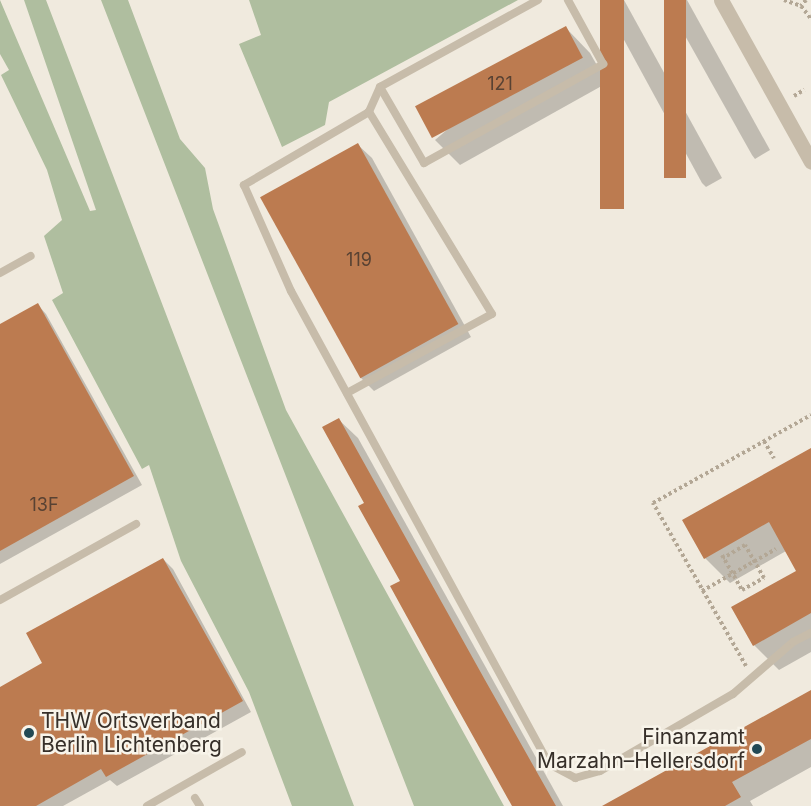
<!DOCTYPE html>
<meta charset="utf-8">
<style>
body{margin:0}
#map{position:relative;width:811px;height:806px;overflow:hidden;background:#f0eade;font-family:Inter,sans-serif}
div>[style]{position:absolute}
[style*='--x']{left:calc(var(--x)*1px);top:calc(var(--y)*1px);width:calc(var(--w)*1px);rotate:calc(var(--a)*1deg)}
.green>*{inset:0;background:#afbe9f}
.shadow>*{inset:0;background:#0003}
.building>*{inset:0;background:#bc7b50;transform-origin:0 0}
.path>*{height:4px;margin-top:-2px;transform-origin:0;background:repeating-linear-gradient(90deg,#b3a795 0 3px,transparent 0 6px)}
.service>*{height:8px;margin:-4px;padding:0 4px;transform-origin:4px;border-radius:4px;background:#c7bcaa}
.minor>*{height:15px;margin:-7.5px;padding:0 7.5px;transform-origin:7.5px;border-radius:7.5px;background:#c7bcaa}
.dots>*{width:16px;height:16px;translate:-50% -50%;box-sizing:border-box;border:3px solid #f8f4ea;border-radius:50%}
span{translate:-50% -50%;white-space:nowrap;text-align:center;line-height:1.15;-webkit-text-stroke:5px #f8f4ea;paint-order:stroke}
.number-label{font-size:18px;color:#584233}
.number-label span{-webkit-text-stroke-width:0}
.poi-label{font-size:21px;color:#362f29}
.left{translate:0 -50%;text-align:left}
.right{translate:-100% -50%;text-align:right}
</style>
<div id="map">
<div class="green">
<i style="clip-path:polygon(0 0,90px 211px,96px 210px,24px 0,46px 0,354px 806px,292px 806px,249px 692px,181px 561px,149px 465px,142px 469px,52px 300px,63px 293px,44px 236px,62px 220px,47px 170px,1px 75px,9px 70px,0 54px)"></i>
<i style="clip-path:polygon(101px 0,128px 0,180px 139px,205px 168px,213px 209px,286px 410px,504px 806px,414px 806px)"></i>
<i style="clip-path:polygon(249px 0,518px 0,329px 102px,325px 125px,282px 147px,239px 44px,261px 35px)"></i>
</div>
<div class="shadow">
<i style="clip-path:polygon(614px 0,624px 0,722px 178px,706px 187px,702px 183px,605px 5px)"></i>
<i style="clip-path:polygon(665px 0,687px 0,770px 150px,755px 159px,752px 155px)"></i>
<i style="clip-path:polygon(566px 28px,590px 53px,607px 83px,460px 165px,435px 140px)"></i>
<i style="clip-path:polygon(358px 145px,372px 158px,471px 337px,374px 391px,361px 378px)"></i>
<i style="clip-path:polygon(38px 305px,46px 314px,142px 485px,0 564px,0 326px)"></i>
<i style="clip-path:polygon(339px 420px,358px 438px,563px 806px,514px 806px,366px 503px)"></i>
<i style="clip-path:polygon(811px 450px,811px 652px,779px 670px,754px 645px,798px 572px,786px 551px,730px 583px,705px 558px)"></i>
<i style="clip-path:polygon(163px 559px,173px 569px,251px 712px,117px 786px,110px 780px,63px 806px,0 806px,0 689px,45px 664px)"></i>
<i style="clip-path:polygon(811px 692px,811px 767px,750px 801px,753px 806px,605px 806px)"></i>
</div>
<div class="building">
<i style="left:600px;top:0;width:24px;height:209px"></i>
<i style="left:664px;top:0;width:22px;height:178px"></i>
<i style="left:566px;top:26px;width:36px;height:171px;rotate:62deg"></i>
<i style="left:358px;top:143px;width:207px;height:112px;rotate:61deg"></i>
<i style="clip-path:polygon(38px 303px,134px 476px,0 551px,0 324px)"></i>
<i style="clip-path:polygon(339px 418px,485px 680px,556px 806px,512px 806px,445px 686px,390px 586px,400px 581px,358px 506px,364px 503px,322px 427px)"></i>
<i style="clip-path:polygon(811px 448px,811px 613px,753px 646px,731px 607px,796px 571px,769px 522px,704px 559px,682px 520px)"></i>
<i style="clip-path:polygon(163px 558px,243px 701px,106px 777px,101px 769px,36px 806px,0 806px,0 687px,42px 663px,26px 633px)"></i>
<i style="clip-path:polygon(811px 690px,811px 739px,732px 782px,741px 797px,725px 806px,602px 806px)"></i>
</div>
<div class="path">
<i style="--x:784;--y:0;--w:18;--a:19"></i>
<i style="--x:806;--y:0;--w:8;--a:130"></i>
<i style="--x:801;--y:6;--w:16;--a:52"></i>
<i style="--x:794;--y:96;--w:12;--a:-31"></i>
<i style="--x:764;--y:441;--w:20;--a:60"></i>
<i style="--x:722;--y:555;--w:40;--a:60.3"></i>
<i style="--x:742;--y:590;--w:25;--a:-29"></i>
<i style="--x:764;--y:578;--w:38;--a:-120"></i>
<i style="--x:745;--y:545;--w:26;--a:149"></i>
<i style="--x:702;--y:591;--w:85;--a:-29.6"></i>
<i style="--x:746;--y:666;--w:188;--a:-119.7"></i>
<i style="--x:653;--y:503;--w:181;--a:-29.1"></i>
</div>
<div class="service">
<i style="--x:538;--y:0;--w:180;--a:151.2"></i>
<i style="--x:380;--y:87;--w:27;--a:114"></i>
<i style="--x:369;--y:112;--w:145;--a:149.7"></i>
<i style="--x:244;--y:185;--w:116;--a:66.1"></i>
<i style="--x:291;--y:291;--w:539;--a:61.39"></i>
<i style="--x:549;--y:764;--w:30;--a:28"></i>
<i style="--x:575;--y:778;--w:26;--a:-16"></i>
<i style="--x:600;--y:771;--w:154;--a:-30.1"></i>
<i style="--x:733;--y:694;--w:79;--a:-40.9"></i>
<i style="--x:793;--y:642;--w:20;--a:-27"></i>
<i style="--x:380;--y:87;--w:88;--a:59.9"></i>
<i style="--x:424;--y:163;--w:205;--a:-28.9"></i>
<i style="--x:603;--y:64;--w:73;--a:-118.7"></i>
<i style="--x:0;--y:273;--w:35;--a:-29"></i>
<i style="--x:347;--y:393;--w:165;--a:-28.6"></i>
<i style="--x:492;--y:314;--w:237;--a:-121.3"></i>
<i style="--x:0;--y:600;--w:156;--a:-29.2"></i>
<i style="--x:195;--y:798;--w:9;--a:58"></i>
<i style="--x:147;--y:806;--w:109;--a:-29.6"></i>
</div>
<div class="minor">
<i style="--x:721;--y:0;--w:185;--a:60.9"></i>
</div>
<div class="dots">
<i style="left:29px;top:733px;background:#224954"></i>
<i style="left:757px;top:749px;background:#224954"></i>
</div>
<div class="number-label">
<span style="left:500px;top:84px">121</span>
<span style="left:359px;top:260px">119</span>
<span style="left:44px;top:505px">13F</span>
</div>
<div class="poi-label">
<span class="left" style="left:41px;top:733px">THW Ortsverband<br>Berlin Lichtenberg</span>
<span class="right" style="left:745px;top:749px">Finanzamt<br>Marzahn–Hellersdorf</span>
</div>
</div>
